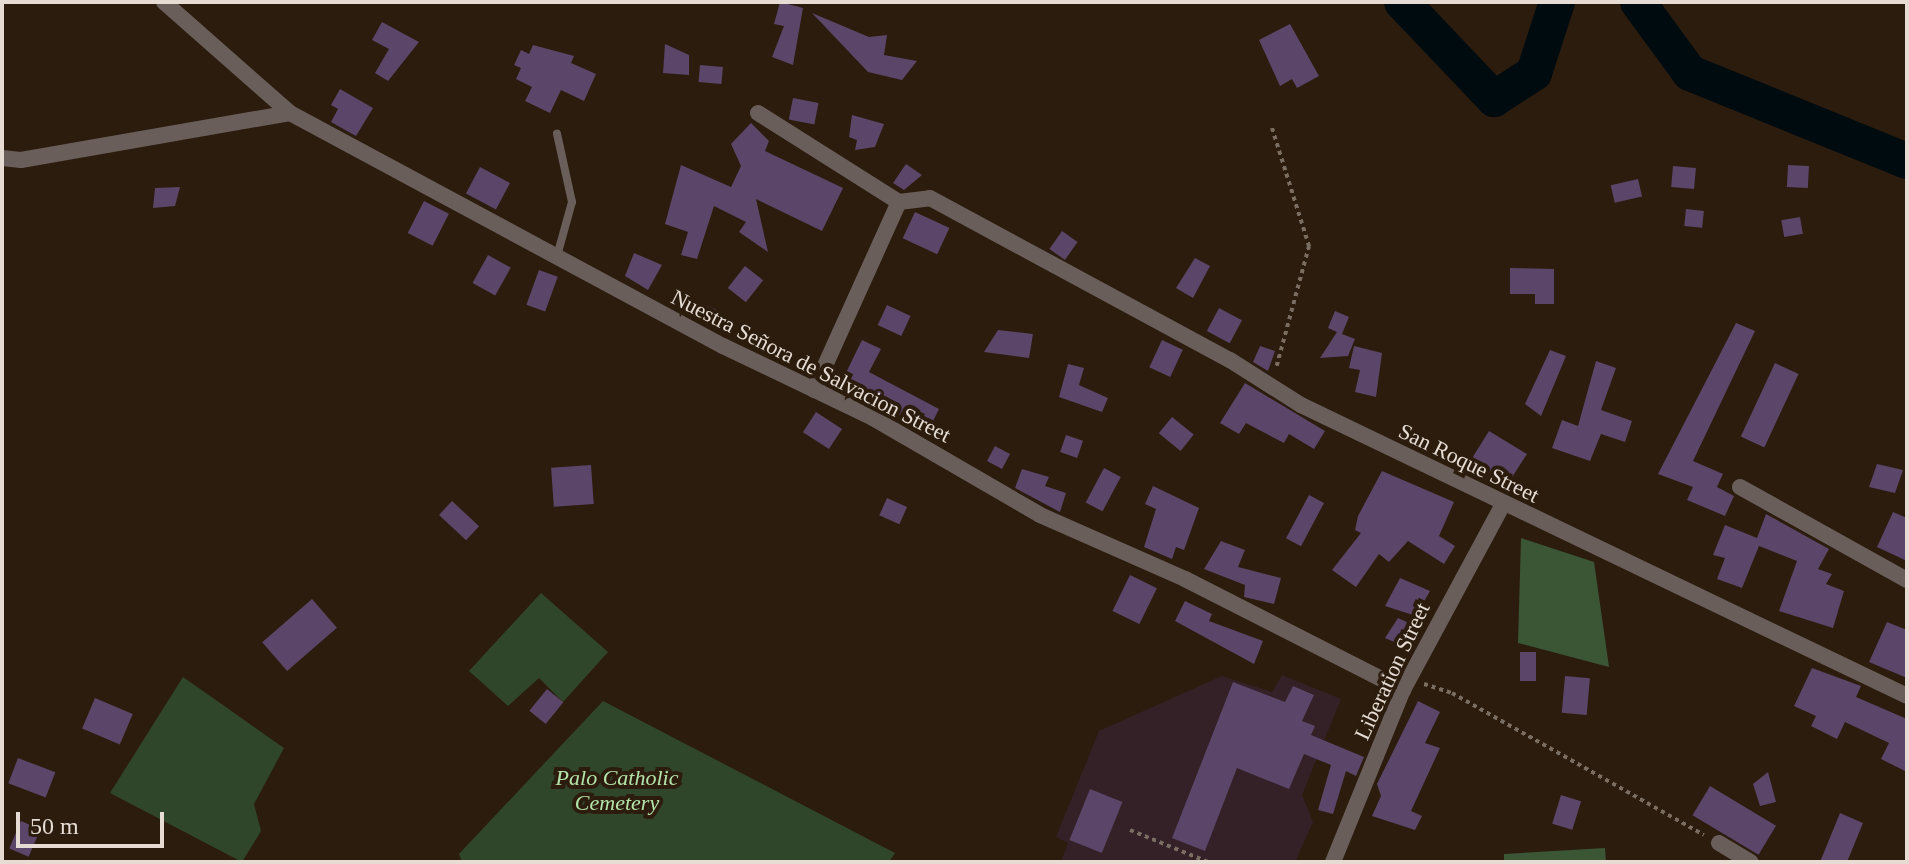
<!DOCTYPE html>
<meta charset="utf-8">
<style>
body{margin:0}
#map{position:relative;width:1909px;height:864px;overflow:hidden;background:#2b1c0e;font-family:"Times New Roman",serif}
div>[style]{position:absolute}
[style*='--x']{left:calc(var(--x)*1px);top:calc(var(--y)*1px);width:calc(var(--w)*1px);rotate:calc(var(--a)*1deg)}
.education>*{inset:0;background:#332127}
.green>*{inset:0;background:#30462b}
.forest>*{inset:0;background:#3b5634}
.river>*{height:36px;margin:-18px;padding:0 18px;transform-origin:18px;border-radius:18px;background:#000b10}
.building>*{inset:0;background:#5b4568;transform-origin:0 0}
.path>*{height:4px;margin-top:-2px;transform-origin:0;background:repeating-linear-gradient(90deg,#7a6d61 0 4px,transparent 0 8px)}
.lane>*{height:8px;margin:-4px;padding:0 4px;transform-origin:4px;border-radius:4px;background:#695e5a}
.street>*{height:16px;margin:-8px;padding:0 8px;transform-origin:8px;border-radius:8px;background:#695e5a}
span{translate:-50% -50%;white-space:nowrap;text-align:center;line-height:1.15;-webkit-text-stroke:8px #2b1c0e;paint-order:stroke}
.street-label{font-size:22px;color:#e6dcd3}
.park-label{font-size:22px;color:#b4e4a9;font-style:italic}
.frame{position:absolute;inset:0;border:4px solid #e6dcd3;pointer-events:none}
.scale{position:absolute;left:16px;top:812px;width:148px;height:36px;box-sizing:border-box;border:4px solid #e6dcd3;border-top:0;padding-left:10px;font-size:24px;line-height:28px;white-space:nowrap;color:#e6dcd3;-webkit-text-stroke:6px #2b1c0e;paint-order:stroke}
</style>
<div id="map">
<div class="education">
<i style="clip-path:polygon(1282px 675px,1341px 699px,1302px 795px,1313px 822px,1295px 862px,1061px 862px,1068px 843px,1056px 837px,1099px 731px,1222px 676px,1272px 692px)"></i>
</div>
<div class="green">
<i style="clip-path:polygon(541px 593px,608px 652px,563px 702px,539px 678px,508px 706px,469px 671px)"></i>
<i style="clip-path:polygon(183px 677px,284px 748px,254px 804px,261px 831px,242px 862px,110px 793px)"></i>
<i style="clip-path:polygon(603px 701px,895px 853px,889px 862px,462px 862px,459px 854px)"></i>
</div>
<div class="forest">
<i style="clip-path:polygon(1521px 538px,1594px 562px,1609px 667px,1518px 643px)"></i>
<i style="clip-path:polygon(1605px 848px,1606px 862px,1504px 862px,1504px 854px)"></i>
</div>
<div class="river">
<i style="--x:1402;--y:2;--w:134;--a:46.5"></i>
<i style="--x:1494;--y:99;--w:48;--a:-33"></i>
<i style="--x:1534;--y:73;--w:75;--a:-72.1"></i>
<i style="--x:1638;--y:2;--w:88;--a:53.8"></i>
<i style="--x:1690;--y:73;--w:234;--a:22.1"></i>
</div>
<div class="building">
<i style="clip-path:polygon(780px 2px,803px 8px,793px 65px,772px 57px,784px 26px,774px 24px)"></i>
<i style="clip-path:polygon(812px 13px,869px 37px,887px 35px,884px 55px,917px 61px,902px 80px,868px 72px)"></i>
<i style="clip-path:polygon(382px 22px,419px 42px,388px 81px,375px 73px,389px 49px,372px 40px)"></i>
<i style="clip-path:polygon(1290px 24px,1319px 76px,1297px 88px,1292px 79px,1280px 86px,1259px 40px)"></i>
<i style="clip-path:polygon(665px 44px,689px 55px,689px 75px,663px 73px)"></i>
<i style="clip-path:polygon(533px 45px,574px 56px,571px 63px,596px 74px,584px 101px,561px 90px,550px 113px,525px 101px,532px 87px,516px 79px,521px 68px,514px 65px,521px 50px,529px 54px)"></i>
<i style="left:700px;top:65px;width:23px;height:17px;rotate:5deg"></i>
<i style="clip-path:polygon(340px 89px,373px 108px,356px 136px,331px 122px,338px 109px,331px 105px)"></i>
<i style="left:793px;top:98px;width:26px;height:22px;rotate:11deg"></i>
<i style="clip-path:polygon(852px 115px,884px 124px,875px 147px,855px 150px,857px 140px,849px 137px)"></i>
<i style="clip-path:polygon(751px 123px,769px 141px,765px 151px,843px 188px,822px 231px,756px 199px,768px 252px,739px 232px,746px 222px,714px 206px,697px 259px,681px 255px,688px 232px,665px 224px,681px 165px,731px 187px,741px 166px,731px 144px)"></i>
<i style="clip-path:polygon(906px 164px,922px 175px,904px 190px,893px 183px)"></i>
<i style="left:1788px;top:165px;width:21px;height:22px;rotate:3deg"></i>
<i style="left:1673px;top:166px;width:23px;height:21px;rotate:5deg"></i>
<i style="left:480px;top:167px;width:34px;height:30px;rotate:28deg"></i>
<i style="left:1638px;top:179px;width:18px;height:28px;rotate:77deg"></i>
<i style="clip-path:polygon(180px 187px,175px 206px,153px 208px,155px 188px)"></i>
<i style="left:424px;top:201px;width:28px;height:36px;rotate:27deg"></i>
<i style="left:1686px;top:209px;width:18px;height:17px;rotate:6deg"></i>
<i style="left:915px;top:212px;width:38px;height:29px;rotate:25deg"></i>
<i style="left:1800px;top:217px;width:17px;height:19px;rotate:80deg"></i>
<i style="left:1062px;top:231px;width:19px;height:22px;rotate:35deg"></i>
<i style="clip-path:polygon(634px 253px,662px 265px,648px 290px,625px 276px)"></i>
<i style="left:488px;top:255px;width:26px;height:32px;rotate:29deg"></i>
<i style="clip-path:polygon(1195px 258px,1210px 266px,1193px 298px,1176px 288px)"></i>
<i style="left:745px;top:266px;width:23px;height:28px;rotate:38deg"></i>
<i style="clip-path:polygon(1510px 268px,1554px 269px,1554px 304px,1535px 304px,1535px 294px,1510px 294px)"></i>
<i style="left:539px;top:270px;width:20px;height:37px;rotate:20deg"></i>
<i style="clip-path:polygon(692px 301px,721px 311px,712px 327px,684px 313px)"></i>
<i style="left:887px;top:305px;width:26px;height:22px;rotate:25deg"></i>
<i style="left:1219px;top:308px;width:26px;height:26px;rotate:28deg"></i>
<i style="clip-path:polygon(1335px 311px,1349px 317px,1342px 334px,1355px 339px,1348px 356px,1320px 358px,1337px 332px,1328px 328px)"></i>
<i style="clip-path:polygon(1736px 323px,1755px 331px,1693px 461px,1723px 474px,1717px 487px,1734px 496px,1725px 516px,1687px 500px,1693px 487px,1658px 474px)"></i>
<i style="clip-path:polygon(998px 330px,1033px 334px,1029px 358px,984px 352px)"></i>
<i style="clip-path:polygon(862px 340px,881px 349px,869px 372px,939px 409px,927px 433px,888px 413px,890px 409px,838px 389px)"></i>
<i style="left:1162px;top:340px;width:23px;height:30px;rotate:25deg"></i>
<i style="clip-path:polygon(1260px 346px,1275px 351px,1268px 371px,1253px 362px)"></i>
<i style="clip-path:polygon(1354px 346px,1382px 353px,1376px 397px,1355px 392px,1360px 370px,1349px 368px)"></i>
<i style="clip-path:polygon(1550px 350px,1566px 356px,1541px 416px,1525px 404px)"></i>
<i style="clip-path:polygon(1596px 361px,1616px 368px,1601px 410px,1632px 421px,1625px 442px,1601px 434px,1590px 461px,1552px 448px,1562px 420px,1578px 426px)"></i>
<i style="left:1775px;top:363px;width:26px;height:81px;rotate:25deg"></i>
<i style="clip-path:polygon(1068px 364px,1084px 368px,1079px 385px,1108px 398px,1102px 412px,1059px 397px)"></i>
<i style="clip-path:polygon(1245px 383px,1325px 431px,1314px 449px,1289px 434px,1284px 443px,1246px 423px,1239px 434px,1220px 423px)"></i>
<i style="left:816px;top:412px;width:31px;height:24px;rotate:33deg"></i>
<i style="left:1172px;top:417px;width:28px;height:21px;rotate:39deg"></i>
<i style="clip-path:polygon(1489px 431px,1527px 454px,1507px 485px,1491px 473px,1485px 481px,1464px 471px)"></i>
<i style="left:1066px;top:435px;width:18px;height:18px;rotate:19deg"></i>
<i style="left:995px;top:446px;width:17px;height:17px;rotate:28deg"></i>
<i style="clip-path:polygon(1877px 464px,1903px 470px,1895px 493px,1869px 487px)"></i>
<i style="left:591px;top:465px;width:39px;height:40px;rotate:86deg"></i>
<i style="left:1104px;top:468px;width:19px;height:39px;rotate:28deg"></i>
<i style="clip-path:polygon(1022px 469px,1049px 477px,1045px 486px,1066px 493px,1060px 512px,1015px 488px)"></i>
<i style="clip-path:polygon(1382px 471px,1454px 502px,1439px 536px,1455px 546px,1444px 564px,1408px 541px,1389px 562px,1379px 554px,1356px 587px,1332px 570px,1361px 533px,1355px 530px,1358px 516px)"></i>
<i style="clip-path:polygon(1153px 486px,1199px 508px,1184px 550px,1176px 547px,1172px 559px,1144px 547px,1156px 509px,1145px 504px)"></i>
<i style="left:1309px;top:495px;width:17px;height:49px;rotate:28deg"></i>
<i style="left:887px;top:498px;width:22px;height:19px;rotate:24deg"></i>
<i style="left:452px;top:501px;width:37px;height:19px;rotate:43deg"></i>
<i style="clip-path:polygon(1893px 512px,1907px 518px,1907px 561px,1877px 547px)"></i>
<i style="clip-path:polygon(1766px 514px,1829px 549px,1818px 569px,1832px 574px,1826px 584px,1844px 591px,1833px 628px,1779px 611px,1797px 561px,1759px 546px,1742px 588px,1717px 579px,1725px 558px,1713px 555px,1725px 525px,1757px 538px)"></i>
<i style="clip-path:polygon(1221px 541px,1245px 550px,1238px 567px,1281px 578px,1274px 604px,1244px 597px,1245px 585px,1204px 569px)"></i>
<i style="left:1130px;top:575px;width:30px;height:40px;rotate:26deg"></i>
<i style="clip-path:polygon(1400px 578px,1430px 591px,1416px 616px,1385px 606px)"></i>
<i style="left:312px;top:599px;width:38px;height:66px;rotate:49deg"></i>
<i style="clip-path:polygon(1185px 601px,1212px 614px,1209px 621px,1263px 641px,1254px 664px,1175px 621px)"></i>
<i style="clip-path:polygon(1398px 618px,1422px 629px,1412px 650px,1385px 638px)"></i>
<i style="clip-path:polygon(1887px 622px,1907px 630px,1907px 678px,1869px 662px)"></i>
<i style="left:1520px;top:652px;width:16px;height:29px"></i>
<i style="clip-path:polygon(1812px 668px,1861px 686px,1856px 697px,1907px 719px,1907px 772px,1881px 759px,1889px 743px,1845px 722px,1837px 739px,1811px 726px,1816px 716px,1794px 706px)"></i>
<i style="left:1565px;top:676px;width:25px;height:37px;rotate:5deg"></i>
<i style="clip-path:polygon(1233px 682px,1285px 702px,1293px 686px,1314px 695px,1302px 721px,1315px 726px,1311px 735px,1364px 757px,1356px 776px,1346px 771px,1333px 814px,1318px 810px,1331px 765px,1304px 754px,1289px 789px,1237px 768px,1205px 851px,1172px 838px)"></i>
<i style="left:547px;top:689px;width:21px;height:28px;rotate:39deg"></i>
<i style="left:95px;top:698px;width:41px;height:33px;rotate:23deg"></i>
<i style="clip-path:polygon(1418px 701px,1440px 712px,1425px 743px,1440px 748px,1411px 811px,1422px 816px,1415px 830px,1372px 816px,1381px 796px,1377px 784px)"></i>
<i style="left:18px;top:758px;width:40px;height:27px;rotate:21deg"></i>
<i style="clip-path:polygon(1768px 772px,1776px 802px,1760px 806px,1753px 784px)"></i>
<i style="left:1710px;top:786px;width:77px;height:34px;rotate:31deg"></i>
<i style="left:1090px;top:789px;width:35px;height:55px;rotate:22deg"></i>
<i style="left:1561px;top:795px;width:21px;height:30px;rotate:17deg"></i>
<i style="clip-path:polygon(1840px 813px,1863px 823px,1847px 862px,1820px 862px)"></i>
<i style="left:21px;top:821px;width:21px;height:30px;rotate:23deg"></i>
</div>
<div class="path">
<i style="--x:1272;--y:128;--w:124;--a:72.6"></i>
<i style="--x:1309;--y:246;--w:126;--a:105.1"></i>
<i style="--x:1424;--y:684;--w:29;--a:18"></i>
<i style="--x:1452;--y:693;--w:289;--a:29.4"></i>
<i style="--x:1130;--y:830;--w:84;--a:22.3"></i>
</div>
<div class="lane">
<i style="--x:557;--y:256;--w:56;--a:-74.5"></i>
<i style="--x:572;--y:202;--w:70;--a:-102.4"></i>
</div>
<div class="street">
<i style="--x:164;--y:2;--w:168;--a:41.4"></i>
<i style="--x:290;--y:113;--w:492;--a:28.3"></i>
<i style="--x:723;--y:346;--w:166;--a:25.6"></i>
<i style="--x:873;--y:418;--w:193;--a:30.1"></i>
<i style="--x:1040;--y:515;--w:158;--a:23.8"></i>
<i style="--x:1185;--y:579;--w:245;--a:27"></i>
<i style="--x:758;--y:113;--w:167;--a:32.3"></i>
<i style="--x:2;--y:158;--w:19;--a:6"></i>
<i style="--x:21;--y:160;--w:273;--a:-9.9"></i>
<i style="--x:814;--y:390;--w:206;--a:-65.7"></i>
<i style="--x:899;--y:202;--w:31;--a:-7"></i>
<i style="--x:930;--y:198;--w:341;--a:28.4"></i>
<i style="--x:1230;--y:360;--w:84;--a:32.4"></i>
<i style="--x:1301;--y:405;--w:672;--a:25.65"></i>
<i style="--x:1740;--y:487;--w:191;--a:29.1"></i>
<i style="--x:1719;--y:843;--w:37;--a:31"></i>
<i style="--x:1333;--y:862;--w:186;--a:-67.9"></i>
<i style="--x:1403;--y:690;--w:211;--a:-61.7"></i>
</div>
<div class="street-label">
<span style="left:811px;top:366px;rotate:27deg">Nuestra Señora de Salvacion Street</span>
<span style="left:1469px;top:463px;rotate:26deg">San Roque Street</span>
<span style="left:1392px;top:671px;rotate:-65deg">Liberation Street</span>
</div>
<div class="park-label">
<span style="left:617px;top:790px">Palo Catholic<br>Cemetery</span>
</div>
<div class="frame"></div>
<div class="scale">50 m</div>
</div>
